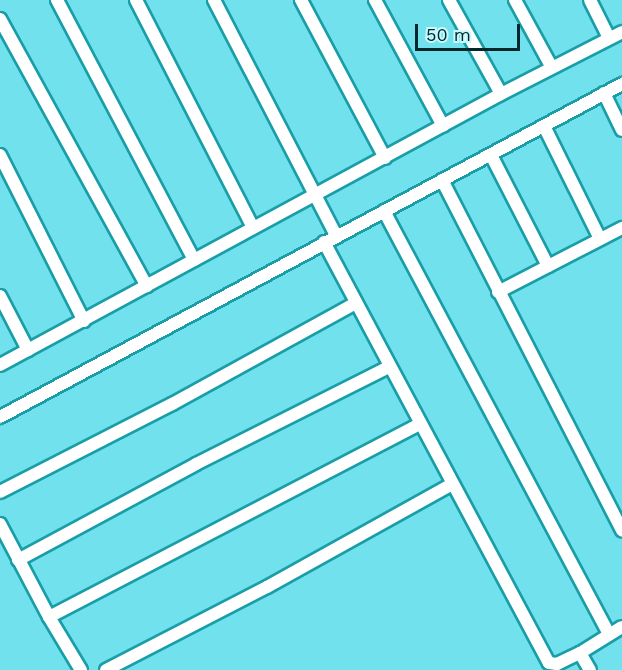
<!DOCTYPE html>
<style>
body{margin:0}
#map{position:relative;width:622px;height:670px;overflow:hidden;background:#71e2ed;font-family:"Work Sans",sans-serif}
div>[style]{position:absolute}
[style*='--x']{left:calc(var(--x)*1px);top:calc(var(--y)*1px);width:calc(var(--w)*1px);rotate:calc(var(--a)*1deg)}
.roads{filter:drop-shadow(2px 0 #199ea8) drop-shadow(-2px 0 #199ea8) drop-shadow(0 2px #199ea8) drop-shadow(0 -2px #199ea8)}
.minor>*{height:12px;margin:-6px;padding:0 6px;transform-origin:6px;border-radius:6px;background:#fff}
span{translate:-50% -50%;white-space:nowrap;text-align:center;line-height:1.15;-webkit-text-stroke:4.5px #c7faff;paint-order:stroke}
.scale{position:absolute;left:415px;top:24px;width:105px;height:27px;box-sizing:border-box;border:3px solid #01272a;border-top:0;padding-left:8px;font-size:18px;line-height:21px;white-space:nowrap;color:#01272a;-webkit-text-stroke:4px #c7faff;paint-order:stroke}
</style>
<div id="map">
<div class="roads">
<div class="minor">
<i style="--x:57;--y:0;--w:294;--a:62.2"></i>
<i style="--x:136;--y:0;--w:256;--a:62.8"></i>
<i style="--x:214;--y:0;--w:265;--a:62.6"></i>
<i style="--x:301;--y:0;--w:179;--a:62"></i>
<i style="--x:375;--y:0;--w:143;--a:61.6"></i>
<i style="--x:449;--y:0;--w:107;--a:61"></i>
<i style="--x:515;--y:0;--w:77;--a:61.4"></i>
<i style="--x:590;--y:0;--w:42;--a:63.4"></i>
<i style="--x:0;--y:19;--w:305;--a:61.2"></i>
<i style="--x:604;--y:93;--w:41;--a:64.1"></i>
<i style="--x:544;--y:126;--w:126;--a:63.6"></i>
<i style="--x:0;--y:155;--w:186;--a:63.2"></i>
<i style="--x:491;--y:155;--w:125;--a:62.8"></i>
<i style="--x:442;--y:180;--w:394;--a:62.8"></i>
<i style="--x:384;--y:211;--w:479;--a:62"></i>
<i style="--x:324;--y:242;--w:477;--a:61.9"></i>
<i style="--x:549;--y:663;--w:8;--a:7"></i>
<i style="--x:557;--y:664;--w:25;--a:-26"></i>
<i style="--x:580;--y:653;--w:49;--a:-31.8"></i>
<i style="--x:498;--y:292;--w:140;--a:-27.3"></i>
<i style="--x:0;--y:296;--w:61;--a:62.6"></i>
<i style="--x:0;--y:365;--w:570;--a:-28.41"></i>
<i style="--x:501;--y:94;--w:136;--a:-27.1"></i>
<i style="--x:0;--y:417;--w:706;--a:-28.16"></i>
<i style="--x:0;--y:492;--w:193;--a:-27.1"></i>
<i style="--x:172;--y:404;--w:210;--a:-28.8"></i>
<i style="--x:0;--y:524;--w:105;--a:62.2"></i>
<i style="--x:49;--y:617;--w:62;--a:58.9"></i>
<i style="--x:18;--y:560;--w:202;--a:-28.3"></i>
<i style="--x:196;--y:464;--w:216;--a:-26.7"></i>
<i style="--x:49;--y:617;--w:418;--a:-27.5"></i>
<i style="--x:580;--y:653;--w:20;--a:60"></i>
<i style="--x:106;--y:670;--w:181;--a:-27.3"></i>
<i style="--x:267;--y:587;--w:212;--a:-29.1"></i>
</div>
</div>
<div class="scale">50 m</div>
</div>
